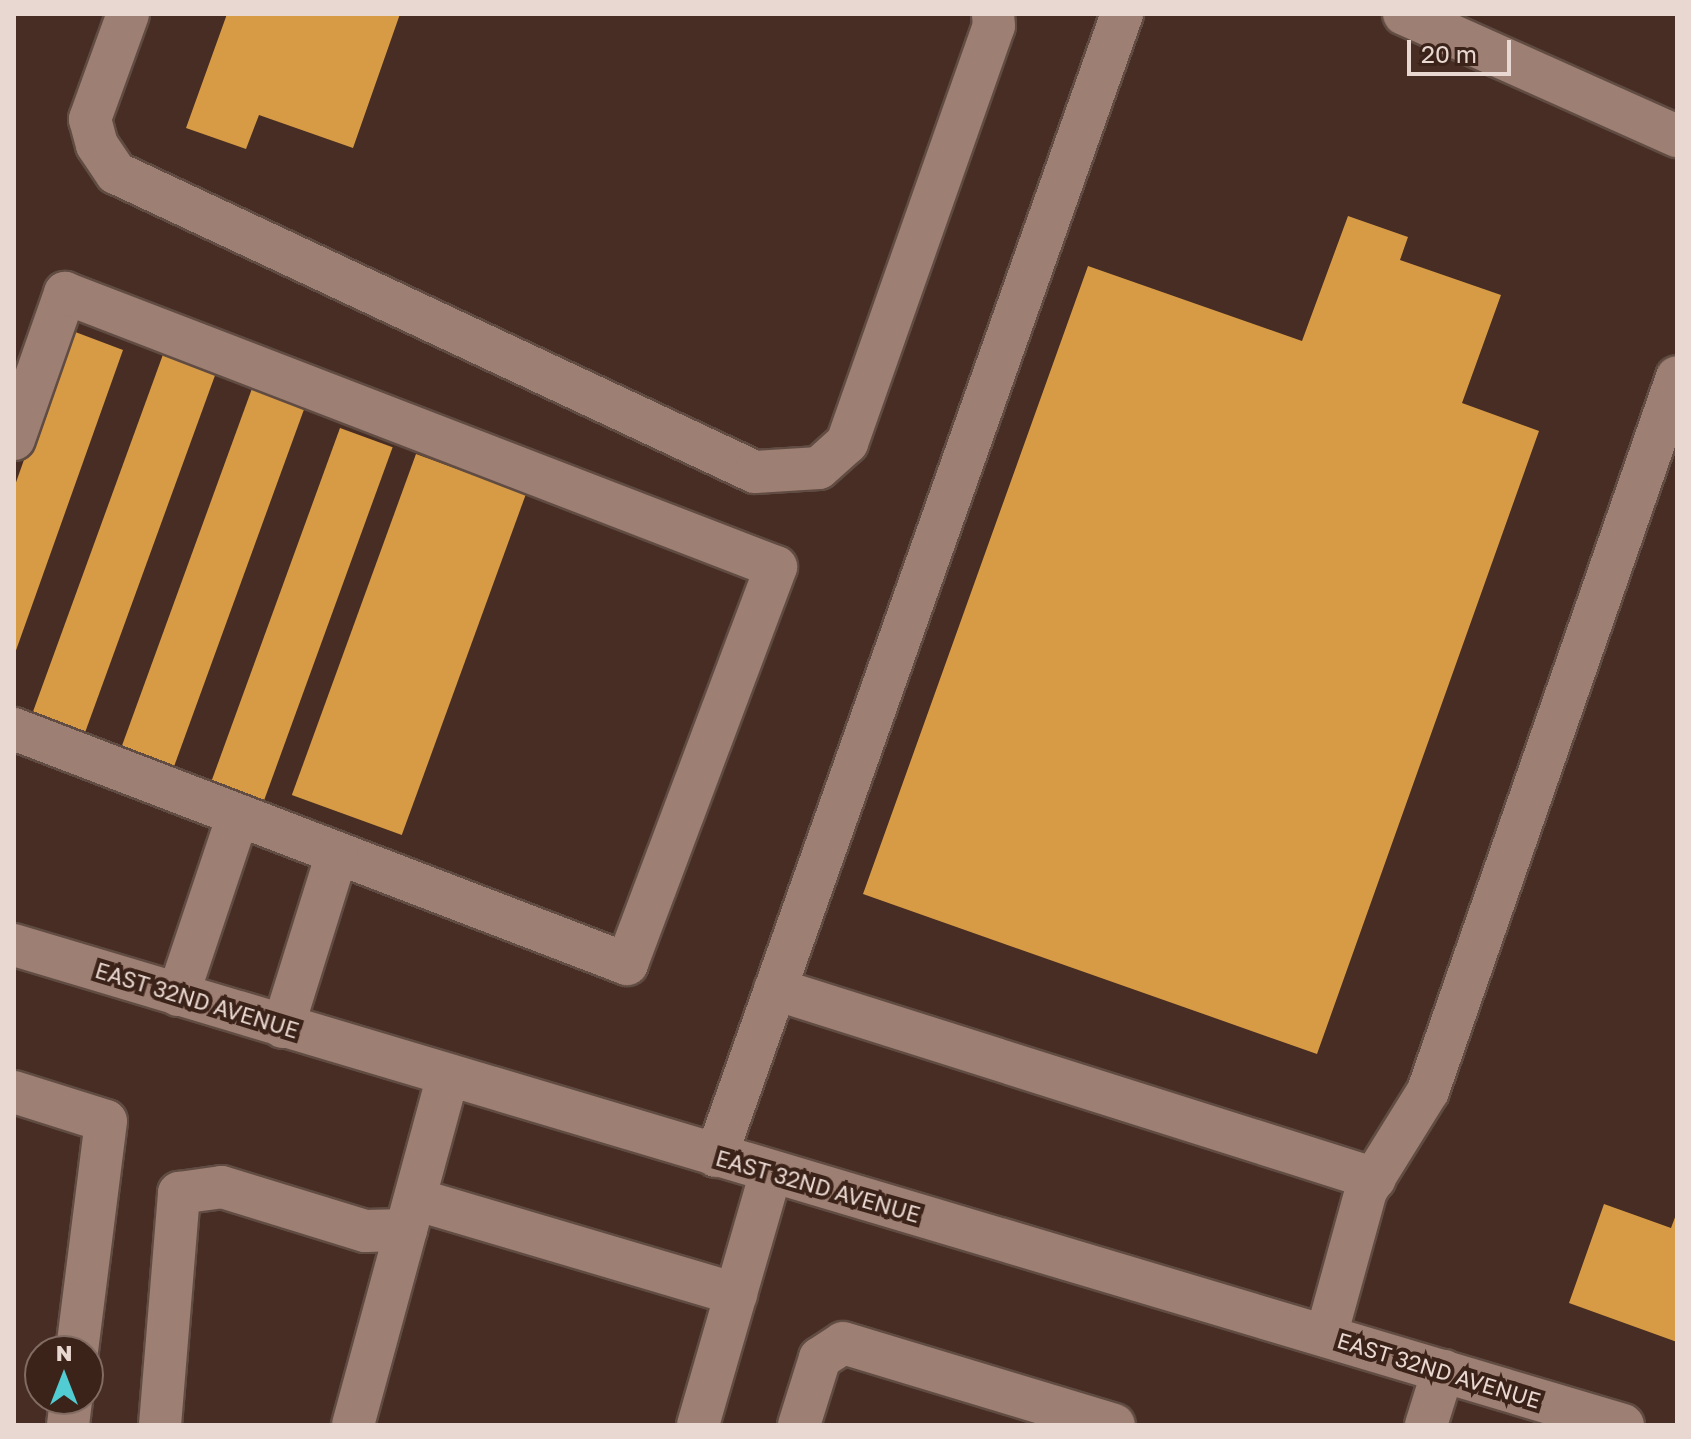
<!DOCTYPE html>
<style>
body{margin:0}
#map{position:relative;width:1691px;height:1439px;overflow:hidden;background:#472d23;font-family:"Golos Text",sans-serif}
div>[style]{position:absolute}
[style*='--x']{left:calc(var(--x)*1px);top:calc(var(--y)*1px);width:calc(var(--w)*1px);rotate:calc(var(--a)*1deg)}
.building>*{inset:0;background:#d79b45;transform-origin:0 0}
.roads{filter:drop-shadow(2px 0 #614c43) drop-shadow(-2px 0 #614c43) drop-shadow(0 2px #614c43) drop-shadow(0 -2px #614c43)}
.minor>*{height:42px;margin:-21px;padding:0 21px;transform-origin:21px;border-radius:21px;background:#9e7f73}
span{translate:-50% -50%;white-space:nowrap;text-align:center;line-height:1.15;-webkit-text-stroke:8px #3c2319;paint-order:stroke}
.street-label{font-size:22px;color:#e9d8d1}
.frame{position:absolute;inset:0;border:16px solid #e9d8d1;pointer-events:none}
.north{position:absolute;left:24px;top:1335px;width:80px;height:80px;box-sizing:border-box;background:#3c2319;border:2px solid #816b63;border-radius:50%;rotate:0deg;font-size:22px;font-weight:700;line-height:32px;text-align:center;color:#e9d8d1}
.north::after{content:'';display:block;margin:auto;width:28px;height:36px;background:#51ccd3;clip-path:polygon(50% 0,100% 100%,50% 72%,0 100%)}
.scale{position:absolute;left:1407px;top:40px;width:104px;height:36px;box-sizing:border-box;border:4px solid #e9d8d1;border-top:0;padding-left:10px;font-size:24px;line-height:28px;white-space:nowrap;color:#e9d8d1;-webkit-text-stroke:6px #3c2319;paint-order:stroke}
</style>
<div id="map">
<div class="building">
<i style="clip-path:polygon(227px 14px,400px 14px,353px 148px,259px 115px,246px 149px,186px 128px)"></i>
<i style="clip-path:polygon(1348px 216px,1408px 237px,1400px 260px,1501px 295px,1462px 403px,1539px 431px,1317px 1054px,863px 894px,1088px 266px,1302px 341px)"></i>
<i style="clip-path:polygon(70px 330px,123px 350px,14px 656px,14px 488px)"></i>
<i style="left:169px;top:338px;width:56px;height:406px;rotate:20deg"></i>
<i style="left:254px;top:383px;width:56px;height:393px;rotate:20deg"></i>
<i style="left:340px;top:428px;width:56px;height:380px;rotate:20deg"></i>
<i style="left:416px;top:454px;width:117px;height:363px;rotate:20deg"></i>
<i style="clip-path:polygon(1604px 1204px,1671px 1228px,1677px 1212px,1677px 1342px,1569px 1303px)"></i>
</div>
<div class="roads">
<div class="minor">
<i style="--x:128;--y:14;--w:112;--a:109.9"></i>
<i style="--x:90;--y:119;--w:27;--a:75"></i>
<i style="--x:97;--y:145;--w:34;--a:56"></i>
<i style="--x:116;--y:173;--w:705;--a:25.08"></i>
<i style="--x:755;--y:472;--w:64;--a:-3.6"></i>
<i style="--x:819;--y:468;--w:38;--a:-42"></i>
<i style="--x:847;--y:443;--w:442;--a:-70.6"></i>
<i style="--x:994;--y:26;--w:12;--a:-95"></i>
<i style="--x:1404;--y:14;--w:299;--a:24.1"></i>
<i style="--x:14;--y:439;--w:155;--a:-70.7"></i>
<i style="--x:65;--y:293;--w:762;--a:21.08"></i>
<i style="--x:776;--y:567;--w:424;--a:110.6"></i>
<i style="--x:627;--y:964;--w:657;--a:-159.03"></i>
<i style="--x:14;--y:945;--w:1679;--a:16.61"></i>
<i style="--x:775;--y:989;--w:629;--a:17.57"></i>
<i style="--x:178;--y:995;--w:189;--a:-71.5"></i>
<i style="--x:283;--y:1027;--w:181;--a:-72.7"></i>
<i style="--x:14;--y:1092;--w:96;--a:17.5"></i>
<i style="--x:106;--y:1121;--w:232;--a:97.2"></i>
<i style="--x:716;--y:1156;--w:1212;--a:-70.43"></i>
<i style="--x:415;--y:1199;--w:335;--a:16.5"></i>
<i style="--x:1326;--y:1336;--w:150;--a:-74.6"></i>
<i style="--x:1366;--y:1191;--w:118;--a:-58.2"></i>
<i style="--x:1428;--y:1091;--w:756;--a:-70.77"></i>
<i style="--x:68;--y:1425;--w:26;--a:-83"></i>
<i style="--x:160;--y:1425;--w:233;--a:-85.3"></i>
<i style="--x:179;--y:1193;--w:43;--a:-7.9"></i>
<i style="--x:222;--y:1187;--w:150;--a:17.1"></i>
<i style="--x:365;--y:1231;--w:41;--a:-1.4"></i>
<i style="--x:353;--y:1425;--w:362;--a:-74.8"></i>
<i style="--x:698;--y:1425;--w:263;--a:-73.9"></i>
<i style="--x:799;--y:1425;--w:70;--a:-72.6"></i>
<i style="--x:820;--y:1358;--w:27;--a:-33"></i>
<i style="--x:843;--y:1343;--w:283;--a:16.8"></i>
<i style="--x:1426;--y:1425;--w:57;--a:-72.5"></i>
</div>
</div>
<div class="street-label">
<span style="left:197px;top:1000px;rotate:17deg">EAST 32ND AVENUE</span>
<span style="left:818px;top:1186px;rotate:16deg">EAST 32ND AVENUE</span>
<span style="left:1439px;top:1370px;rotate:17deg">EAST 32ND AVENUE</span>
</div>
<div class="frame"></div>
<div class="north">N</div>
<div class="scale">20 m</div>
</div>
